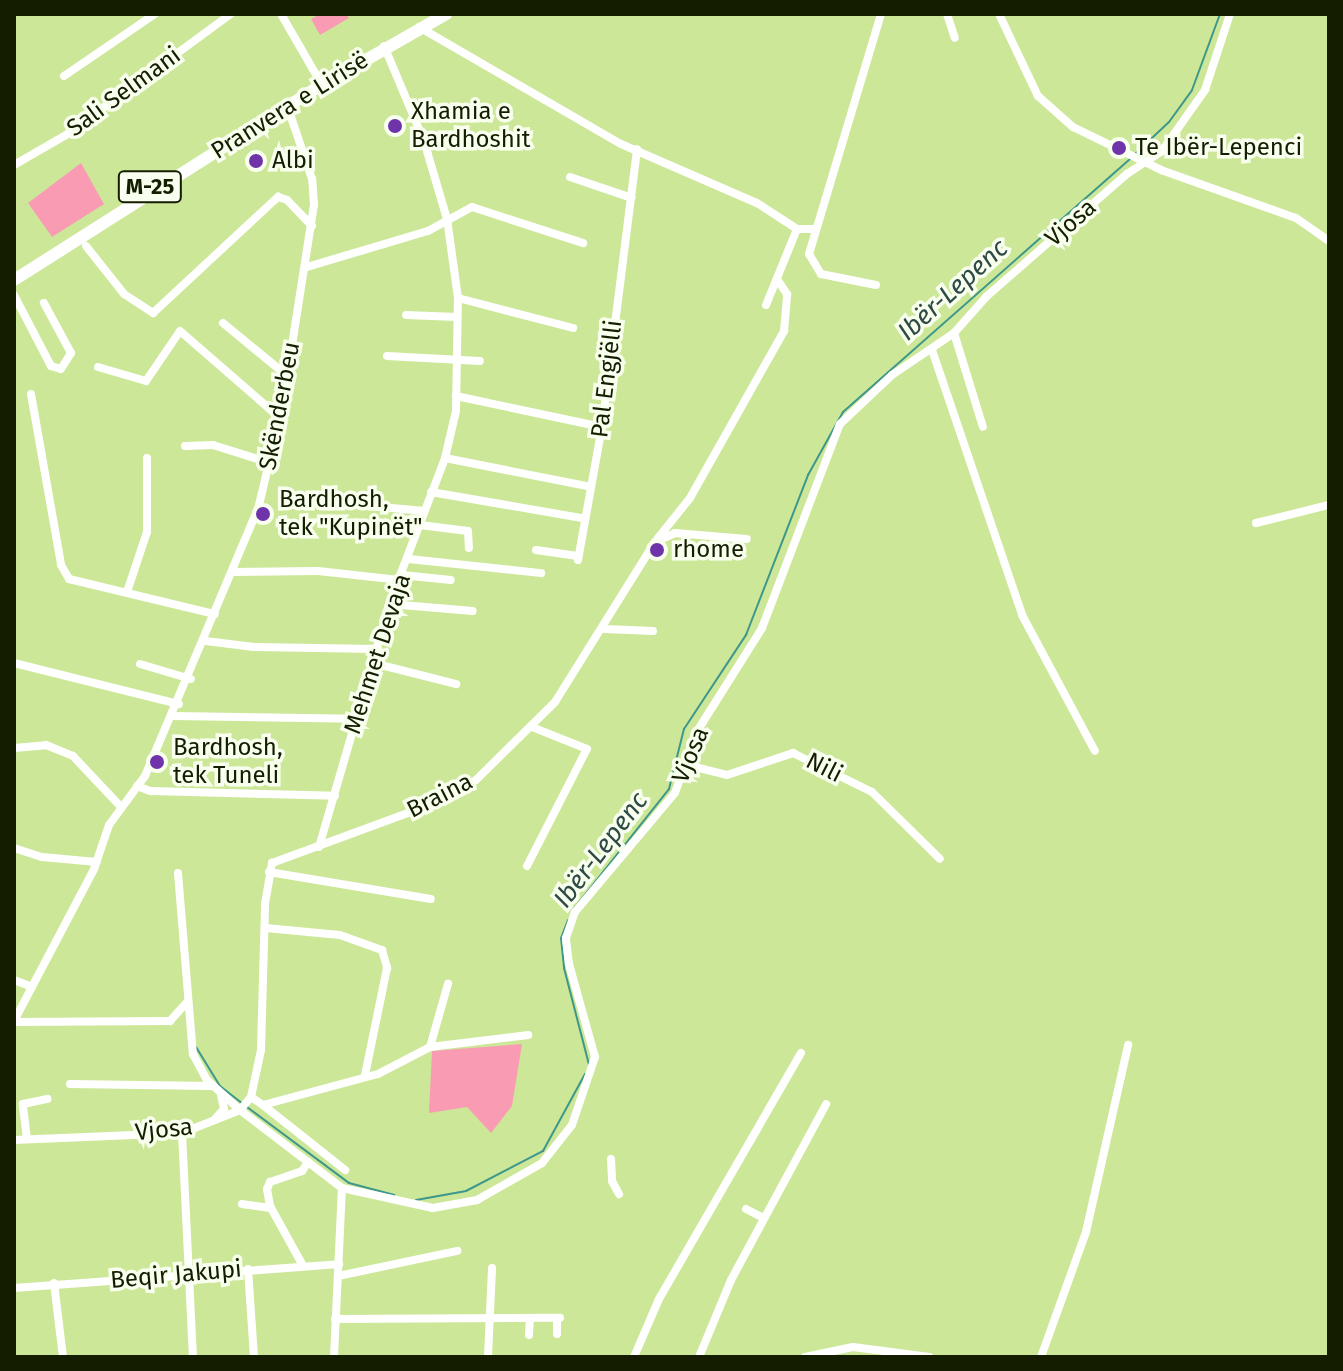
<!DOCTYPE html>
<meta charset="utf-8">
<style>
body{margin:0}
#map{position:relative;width:1343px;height:1371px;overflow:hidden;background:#cde798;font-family:"Fira Sans",sans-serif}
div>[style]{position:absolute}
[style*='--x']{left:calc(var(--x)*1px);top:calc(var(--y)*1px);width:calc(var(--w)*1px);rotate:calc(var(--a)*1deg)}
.green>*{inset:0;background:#fa9bb4}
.stream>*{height:2px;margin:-1px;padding:0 1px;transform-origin:1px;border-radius:1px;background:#3d978b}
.street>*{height:8px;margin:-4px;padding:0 4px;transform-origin:4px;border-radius:4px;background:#fff}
.primary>*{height:12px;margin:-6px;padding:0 6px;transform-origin:6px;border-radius:6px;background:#fff}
.dots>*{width:22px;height:22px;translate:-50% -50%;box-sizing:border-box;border:4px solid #f9ffef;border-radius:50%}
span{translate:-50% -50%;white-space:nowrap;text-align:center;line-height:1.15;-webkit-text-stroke:7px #f9ffef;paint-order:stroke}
.shield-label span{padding:2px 6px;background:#f9ffef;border:2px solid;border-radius:6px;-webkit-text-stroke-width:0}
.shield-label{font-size:22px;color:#151d00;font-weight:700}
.street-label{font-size:24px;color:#151d00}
.poi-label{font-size:24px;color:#151d00}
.left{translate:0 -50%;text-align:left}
.water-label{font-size:26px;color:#2e4a46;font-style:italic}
.frame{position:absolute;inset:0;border:16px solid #151d00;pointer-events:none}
</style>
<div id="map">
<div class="green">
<i style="clip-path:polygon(320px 14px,346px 14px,349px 18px,320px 35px,311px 19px)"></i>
<i style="clip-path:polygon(81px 163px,104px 204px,52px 237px,28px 203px)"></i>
<i style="clip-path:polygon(522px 1044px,512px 1106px,491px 1133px,467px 1107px,429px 1113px,432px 1051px)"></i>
</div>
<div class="stream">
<i style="--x:1134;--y:155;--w:48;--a:-43.3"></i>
<i style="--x:1169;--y:122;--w:39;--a:-54"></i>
<i style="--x:1192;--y:90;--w:81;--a:-69.8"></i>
<i style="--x:572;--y:911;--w:156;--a:-51.5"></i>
<i style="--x:669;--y:789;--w:62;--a:-76"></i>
<i style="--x:684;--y:729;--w:113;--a:-56.6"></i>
<i style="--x:746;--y:635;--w:172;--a:-68.8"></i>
<i style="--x:808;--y:475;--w:72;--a:-60.9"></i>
<i style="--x:843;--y:412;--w:383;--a:-41.4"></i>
<i style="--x:568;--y:920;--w:19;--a:111"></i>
<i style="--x:561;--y:938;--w:30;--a:84"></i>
<i style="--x:564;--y:968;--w:100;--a:75.5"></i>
<i style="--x:196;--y:1047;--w:46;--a:58.4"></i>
<i style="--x:220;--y:1086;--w:28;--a:38"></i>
<i style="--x:247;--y:1107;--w:127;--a:36.7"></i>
<i style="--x:349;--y:1183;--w:47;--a:14.9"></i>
<i style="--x:416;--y:1200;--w:51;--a:-10.2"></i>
<i style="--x:466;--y:1191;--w:87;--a:-27.5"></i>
<i style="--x:543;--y:1151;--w:88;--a:-61.4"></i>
</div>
<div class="street">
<i style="--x:281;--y:14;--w:82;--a:60"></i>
<i style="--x:947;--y:14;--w:25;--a:72"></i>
<i style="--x:999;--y:14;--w:91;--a:64.6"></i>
<i style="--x:1038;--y:96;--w:47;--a:41.5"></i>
<i style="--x:1073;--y:127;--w:98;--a:26"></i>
<i style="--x:1161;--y:170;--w:143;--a:19.6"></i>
<i style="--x:1296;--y:218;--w:40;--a:34.9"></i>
<i style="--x:419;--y:27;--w:233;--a:30.1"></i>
<i style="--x:621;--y:144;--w:148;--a:23.5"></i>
<i style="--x:757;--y:203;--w:48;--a:33"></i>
<i style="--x:797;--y:229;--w:17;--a:0"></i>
<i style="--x:64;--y:76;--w:110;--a:-34.3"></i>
<i style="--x:14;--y:165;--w:60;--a:-30"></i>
<i style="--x:66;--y:135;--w:205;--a:-36.3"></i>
<i style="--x:570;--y:177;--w:65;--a:18.7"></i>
<i style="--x:86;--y:246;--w:61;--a:51.6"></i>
<i style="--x:124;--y:294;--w:35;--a:33"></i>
<i style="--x:153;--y:313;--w:171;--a:-42.9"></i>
<i style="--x:278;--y:197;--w:9;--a:18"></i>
<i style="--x:287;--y:200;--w:36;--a:46"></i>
<i style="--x:307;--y:267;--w:126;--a:-16.6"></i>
<i style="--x:428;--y:231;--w:50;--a:-28.6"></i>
<i style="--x:472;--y:207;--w:117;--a:18"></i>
<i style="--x:876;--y:285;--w:56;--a:-168.7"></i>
<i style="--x:821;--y:274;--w:23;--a:-121"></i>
<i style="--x:809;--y:254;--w:251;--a:-73.3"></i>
<i style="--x:14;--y:295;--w:80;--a:62.5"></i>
<i style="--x:51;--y:366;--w:10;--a:17"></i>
<i style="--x:61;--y:369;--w:19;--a:-58"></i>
<i style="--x:71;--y:353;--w:57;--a:-118.4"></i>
<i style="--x:458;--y:298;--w:119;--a:14.6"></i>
<i style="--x:766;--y:305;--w:82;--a:-67.8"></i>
<i style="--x:406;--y:315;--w:51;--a:2.2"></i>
<i style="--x:223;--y:323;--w:82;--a:39.5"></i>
<i style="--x:954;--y:333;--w:98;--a:72.9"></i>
<i style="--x:932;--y:350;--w:280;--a:71.2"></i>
<i style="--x:1022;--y:615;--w:154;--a:61.8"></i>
<i style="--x:387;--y:356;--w:93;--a:3.1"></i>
<i style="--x:98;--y:367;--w:50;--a:16.3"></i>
<i style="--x:146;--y:381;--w:60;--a:-55.8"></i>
<i style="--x:180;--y:331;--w:133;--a:41"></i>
<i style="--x:31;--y:394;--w:174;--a:80"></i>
<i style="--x:61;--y:565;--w:16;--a:60"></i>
<i style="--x:69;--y:579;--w:150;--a:13.5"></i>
<i style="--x:456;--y:396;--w:149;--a:12"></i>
<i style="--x:185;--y:446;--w:28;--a:-2"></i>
<i style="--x:213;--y:445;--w:60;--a:17.5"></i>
<i style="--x:445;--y:458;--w:149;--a:11.2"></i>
<i style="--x:431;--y:492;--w:152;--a:9.8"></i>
<i style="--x:369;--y:506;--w:56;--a:5.1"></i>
<i style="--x:1256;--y:523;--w:75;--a:-13.9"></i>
<i style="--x:420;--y:525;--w:48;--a:7.1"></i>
<i style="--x:468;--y:531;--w:17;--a:87"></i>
<i style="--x:658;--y:538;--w:51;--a:-51.3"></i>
<i style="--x:690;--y:498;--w:192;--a:-60.6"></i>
<i style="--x:784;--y:331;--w:37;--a:-85"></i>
<i style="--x:787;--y:294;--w:18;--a:-124"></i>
<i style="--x:536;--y:550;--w:42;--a:8.1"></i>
<i style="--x:409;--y:559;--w:133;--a:6.1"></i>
<i style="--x:578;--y:560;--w:135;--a:-79.8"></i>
<i style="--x:602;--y:427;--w:280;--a:-82.8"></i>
<i style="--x:233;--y:572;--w:85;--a:-0.7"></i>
<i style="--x:318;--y:571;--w:81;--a:6.3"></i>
<i style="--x:402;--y:575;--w:49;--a:5.8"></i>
<i style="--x:127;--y:592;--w:63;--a:-71.6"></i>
<i style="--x:147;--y:532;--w:74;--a:-90"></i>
<i style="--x:390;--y:604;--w:83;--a:4.8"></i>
<i style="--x:604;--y:629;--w:49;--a:2.3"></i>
<i style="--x:206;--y:641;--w:48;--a:7.1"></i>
<i style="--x:254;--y:647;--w:124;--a:0.9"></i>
<i style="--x:14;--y:663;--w:170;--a:14"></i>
<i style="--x:373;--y:663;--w:86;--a:14.2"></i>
<i style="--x:140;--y:664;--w:53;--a:16.4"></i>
<i style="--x:174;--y:716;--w:183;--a:0.9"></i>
<i style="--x:14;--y:748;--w:32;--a:-5"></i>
<i style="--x:46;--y:745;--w:29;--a:22"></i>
<i style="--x:73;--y:756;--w:70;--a:46.7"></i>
<i style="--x:683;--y:764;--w:45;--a:14"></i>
<i style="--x:727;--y:775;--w:70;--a:-18.4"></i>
<i style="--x:793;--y:753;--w:88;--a:26.3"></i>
<i style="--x:872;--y:792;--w:95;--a:44.6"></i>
<i style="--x:137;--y:786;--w:14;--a:21"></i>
<i style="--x:150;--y:791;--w:185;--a:1.5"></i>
<i style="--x:319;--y:847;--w:258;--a:-73.8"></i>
<i style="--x:391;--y:599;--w:151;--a:-69"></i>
<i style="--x:445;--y:458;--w:48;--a:-76.8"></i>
<i style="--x:456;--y:411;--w:113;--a:-89"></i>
<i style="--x:458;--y:298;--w:80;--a:-97.9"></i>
<i style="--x:447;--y:219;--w:81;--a:-106.4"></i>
<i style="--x:424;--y:141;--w:103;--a:-112.8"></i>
<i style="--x:14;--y:848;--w:29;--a:18"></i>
<i style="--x:42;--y:857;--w:55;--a:5.2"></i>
<i style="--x:527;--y:866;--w:131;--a:-62.9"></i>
<i style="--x:587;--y:749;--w:59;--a:-158.2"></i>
<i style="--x:269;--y:872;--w:164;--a:9.5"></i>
<i style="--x:178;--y:873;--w:182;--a:85.3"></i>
<i style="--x:193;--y:1054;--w:30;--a:62"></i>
<i style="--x:207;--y:1080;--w:45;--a:42.3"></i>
<i style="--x:240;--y:1110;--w:128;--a:37.4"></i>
<i style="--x:342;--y:1188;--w:93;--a:12.4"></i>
<i style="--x:433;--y:1208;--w:45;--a:-10.3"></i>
<i style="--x:477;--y:1200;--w:75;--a:-29.6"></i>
<i style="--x:542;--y:1163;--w:48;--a:-51.7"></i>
<i style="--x:572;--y:1125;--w:72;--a:-71.3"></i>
<i style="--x:595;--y:1057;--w:97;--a:-105.6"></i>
<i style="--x:569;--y:964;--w:26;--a:-97"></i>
<i style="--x:566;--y:938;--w:28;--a:-71"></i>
<i style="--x:575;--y:912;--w:155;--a:-50"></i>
<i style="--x:675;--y:793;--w:64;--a:-70.7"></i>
<i style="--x:696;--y:733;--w:124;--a:-57.8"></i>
<i style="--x:762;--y:628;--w:218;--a:-69.1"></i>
<i style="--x:840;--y:424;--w:71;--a:-43.3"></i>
<i style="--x:892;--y:375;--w:75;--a:-34.1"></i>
<i style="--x:954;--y:333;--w:50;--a:-48.3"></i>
<i style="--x:987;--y:296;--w:186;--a:-41.1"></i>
<i style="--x:1127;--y:174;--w:42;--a:-33.3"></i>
<i style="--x:1162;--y:151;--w:75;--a:-54.8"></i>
<i style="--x:1205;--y:90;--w:80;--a:-71.8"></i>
<i style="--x:266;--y:928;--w:74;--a:5.4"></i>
<i style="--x:340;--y:935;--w:45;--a:19.7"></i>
<i style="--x:382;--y:950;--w:19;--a:74"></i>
<i style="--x:387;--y:968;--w:109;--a:101.6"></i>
<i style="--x:14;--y:980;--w:19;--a:21"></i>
<i style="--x:14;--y:1021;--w:172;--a:-62.2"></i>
<i style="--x:94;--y:869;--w:46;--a:-71.2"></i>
<i style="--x:109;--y:825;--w:61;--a:-53.7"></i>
<i style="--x:145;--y:776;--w:290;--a:-67.1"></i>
<i style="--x:258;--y:509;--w:103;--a:-76.5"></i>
<i style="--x:282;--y:409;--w:206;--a:-81.1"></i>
<i style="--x:314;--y:205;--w:26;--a:-94"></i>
<i style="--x:312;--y:179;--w:78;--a:-108.7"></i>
<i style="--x:14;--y:1022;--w:156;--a:-0.4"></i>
<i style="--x:170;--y:1021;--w:24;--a:-48"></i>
<i style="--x:430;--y:1047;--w:66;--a:-74.1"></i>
<i style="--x:70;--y:1084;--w:142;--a:0.8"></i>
<i style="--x:251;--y:1097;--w:14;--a:34"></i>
<i style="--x:263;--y:1105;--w:119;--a:-15.1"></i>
<i style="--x:378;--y:1074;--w:59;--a:-27.4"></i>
<i style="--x:430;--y:1047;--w:99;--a:-7"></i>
<i style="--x:263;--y:1105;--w:105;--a:38.4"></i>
<i style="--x:215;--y:1119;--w:13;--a:-48"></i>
<i style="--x:224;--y:1109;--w:14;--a:-102"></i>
<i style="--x:182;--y:1133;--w:224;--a:87.2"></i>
<i style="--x:27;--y:1139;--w:35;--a:-97"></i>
<i style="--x:23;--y:1104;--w:25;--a:-12"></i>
<i style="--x:14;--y:1140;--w:168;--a:-2.4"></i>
<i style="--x:182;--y:1133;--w:62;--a:-21.6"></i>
<i style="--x:240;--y:1110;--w:17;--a:-50"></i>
<i style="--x:251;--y:1097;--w:48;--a:-78"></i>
<i style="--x:261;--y:1050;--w:146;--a:-88.4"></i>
<i style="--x:265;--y:904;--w:42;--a:-80.3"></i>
<i style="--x:272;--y:863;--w:168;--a:-20.2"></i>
<i style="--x:430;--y:805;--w:52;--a:-28.5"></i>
<i style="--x:476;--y:780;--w:111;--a:-44.6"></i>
<i style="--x:555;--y:702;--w:189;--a:-58"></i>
<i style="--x:655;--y:542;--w:22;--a:-24"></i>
<i style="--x:675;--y:533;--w:72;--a:4.8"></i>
<i style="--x:611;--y:1159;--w:22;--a:87"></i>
<i style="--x:612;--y:1181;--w:15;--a:62"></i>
<i style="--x:242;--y:1204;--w:29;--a:8"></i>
<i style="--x:746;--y:1209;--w:20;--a:27"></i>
<i style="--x:302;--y:1264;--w:66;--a:-118.9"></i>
<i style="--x:270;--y:1206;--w:17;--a:-100"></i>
<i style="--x:267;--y:1189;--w:8;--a:-67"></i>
<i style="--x:270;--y:1182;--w:34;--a:-19"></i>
<i style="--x:302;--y:1171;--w:11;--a:-56"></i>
<i style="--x:248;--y:1269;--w:88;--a:86.1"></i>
<i style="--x:338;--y:1276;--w:122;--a:-11.9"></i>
<i style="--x:54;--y:1283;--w:75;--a:83.1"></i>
<i style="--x:14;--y:1288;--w:326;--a:-4.2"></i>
<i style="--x:335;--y:1319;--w:225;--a:-0.3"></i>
<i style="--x:557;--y:1334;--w:16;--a:-90"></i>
<i style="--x:529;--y:1335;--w:17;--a:-87"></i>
<i style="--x:334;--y:1357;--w:169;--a:-87.3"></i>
<i style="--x:488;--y:1357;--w:89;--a:-87.4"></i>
<i style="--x:634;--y:1357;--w:63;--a:-66.7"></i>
<i style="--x:659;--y:1299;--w:284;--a:-60"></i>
<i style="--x:699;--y:1357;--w:83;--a:-67.4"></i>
<i style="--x:731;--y:1280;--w:200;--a:-61.6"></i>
<i style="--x:805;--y:1357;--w:49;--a:-11.8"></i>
<i style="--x:853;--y:1347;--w:77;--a:7.5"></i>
<i style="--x:1041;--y:1357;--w:133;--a:-70.2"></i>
<i style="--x:1086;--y:1232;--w:192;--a:-77.3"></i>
</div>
<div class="primary">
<i style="--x:14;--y:280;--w:359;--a:-32.4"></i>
<i style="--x:317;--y:88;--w:149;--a:-29.8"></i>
</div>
<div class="dots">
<i style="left:395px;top:126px;background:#6f34a9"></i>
<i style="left:1119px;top:148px;background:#6f34a9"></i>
<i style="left:256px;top:161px;background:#6f34a9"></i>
<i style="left:263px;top:514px;background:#6f34a9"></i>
<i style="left:657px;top:550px;background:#6f34a9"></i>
<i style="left:157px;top:762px;background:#6f34a9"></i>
</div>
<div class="shield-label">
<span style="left:150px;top:187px">M-25</span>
</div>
<div class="street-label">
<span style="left:124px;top:92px;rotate:-36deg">Sali Selmani</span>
<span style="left:290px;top:106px;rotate:-32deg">Pranvera e Lirisë</span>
<span style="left:1071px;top:223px;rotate:-41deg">Vjosa</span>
<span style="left:607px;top:379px;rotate:-83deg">Pal Engjëlli</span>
<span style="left:280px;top:406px;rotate:-79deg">Skënderbeu</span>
<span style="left:378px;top:654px;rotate:-72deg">Mehmet Devaja</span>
<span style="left:691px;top:755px;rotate:-67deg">Vjosa</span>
<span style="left:824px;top:768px;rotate:27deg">Nili</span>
<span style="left:440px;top:796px;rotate:-27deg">Braina</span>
<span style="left:164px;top:1130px;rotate:-6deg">Vjosa</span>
<span style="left:176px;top:1275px;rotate:-5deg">Beqir Jakupi</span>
</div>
<div class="poi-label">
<span class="left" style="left:411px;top:126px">Xhamia e<br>Bardhoshit</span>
<span class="left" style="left:1135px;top:148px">Te Ibër-Lepenci</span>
<span class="left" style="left:272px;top:161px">Albi</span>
<span class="left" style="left:279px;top:514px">Bardhosh,<br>tek "Kupinët"</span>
<span class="left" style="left:673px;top:550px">rhome</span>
<span class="left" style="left:173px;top:762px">Bardhosh,<br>tek Tuneli</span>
</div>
<div class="water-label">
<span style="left:953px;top:290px;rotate:-42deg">Ibër-Lepenc</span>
<span style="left:601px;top:850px;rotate:-53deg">Ibër-Lepenc</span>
</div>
<div class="frame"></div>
</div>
